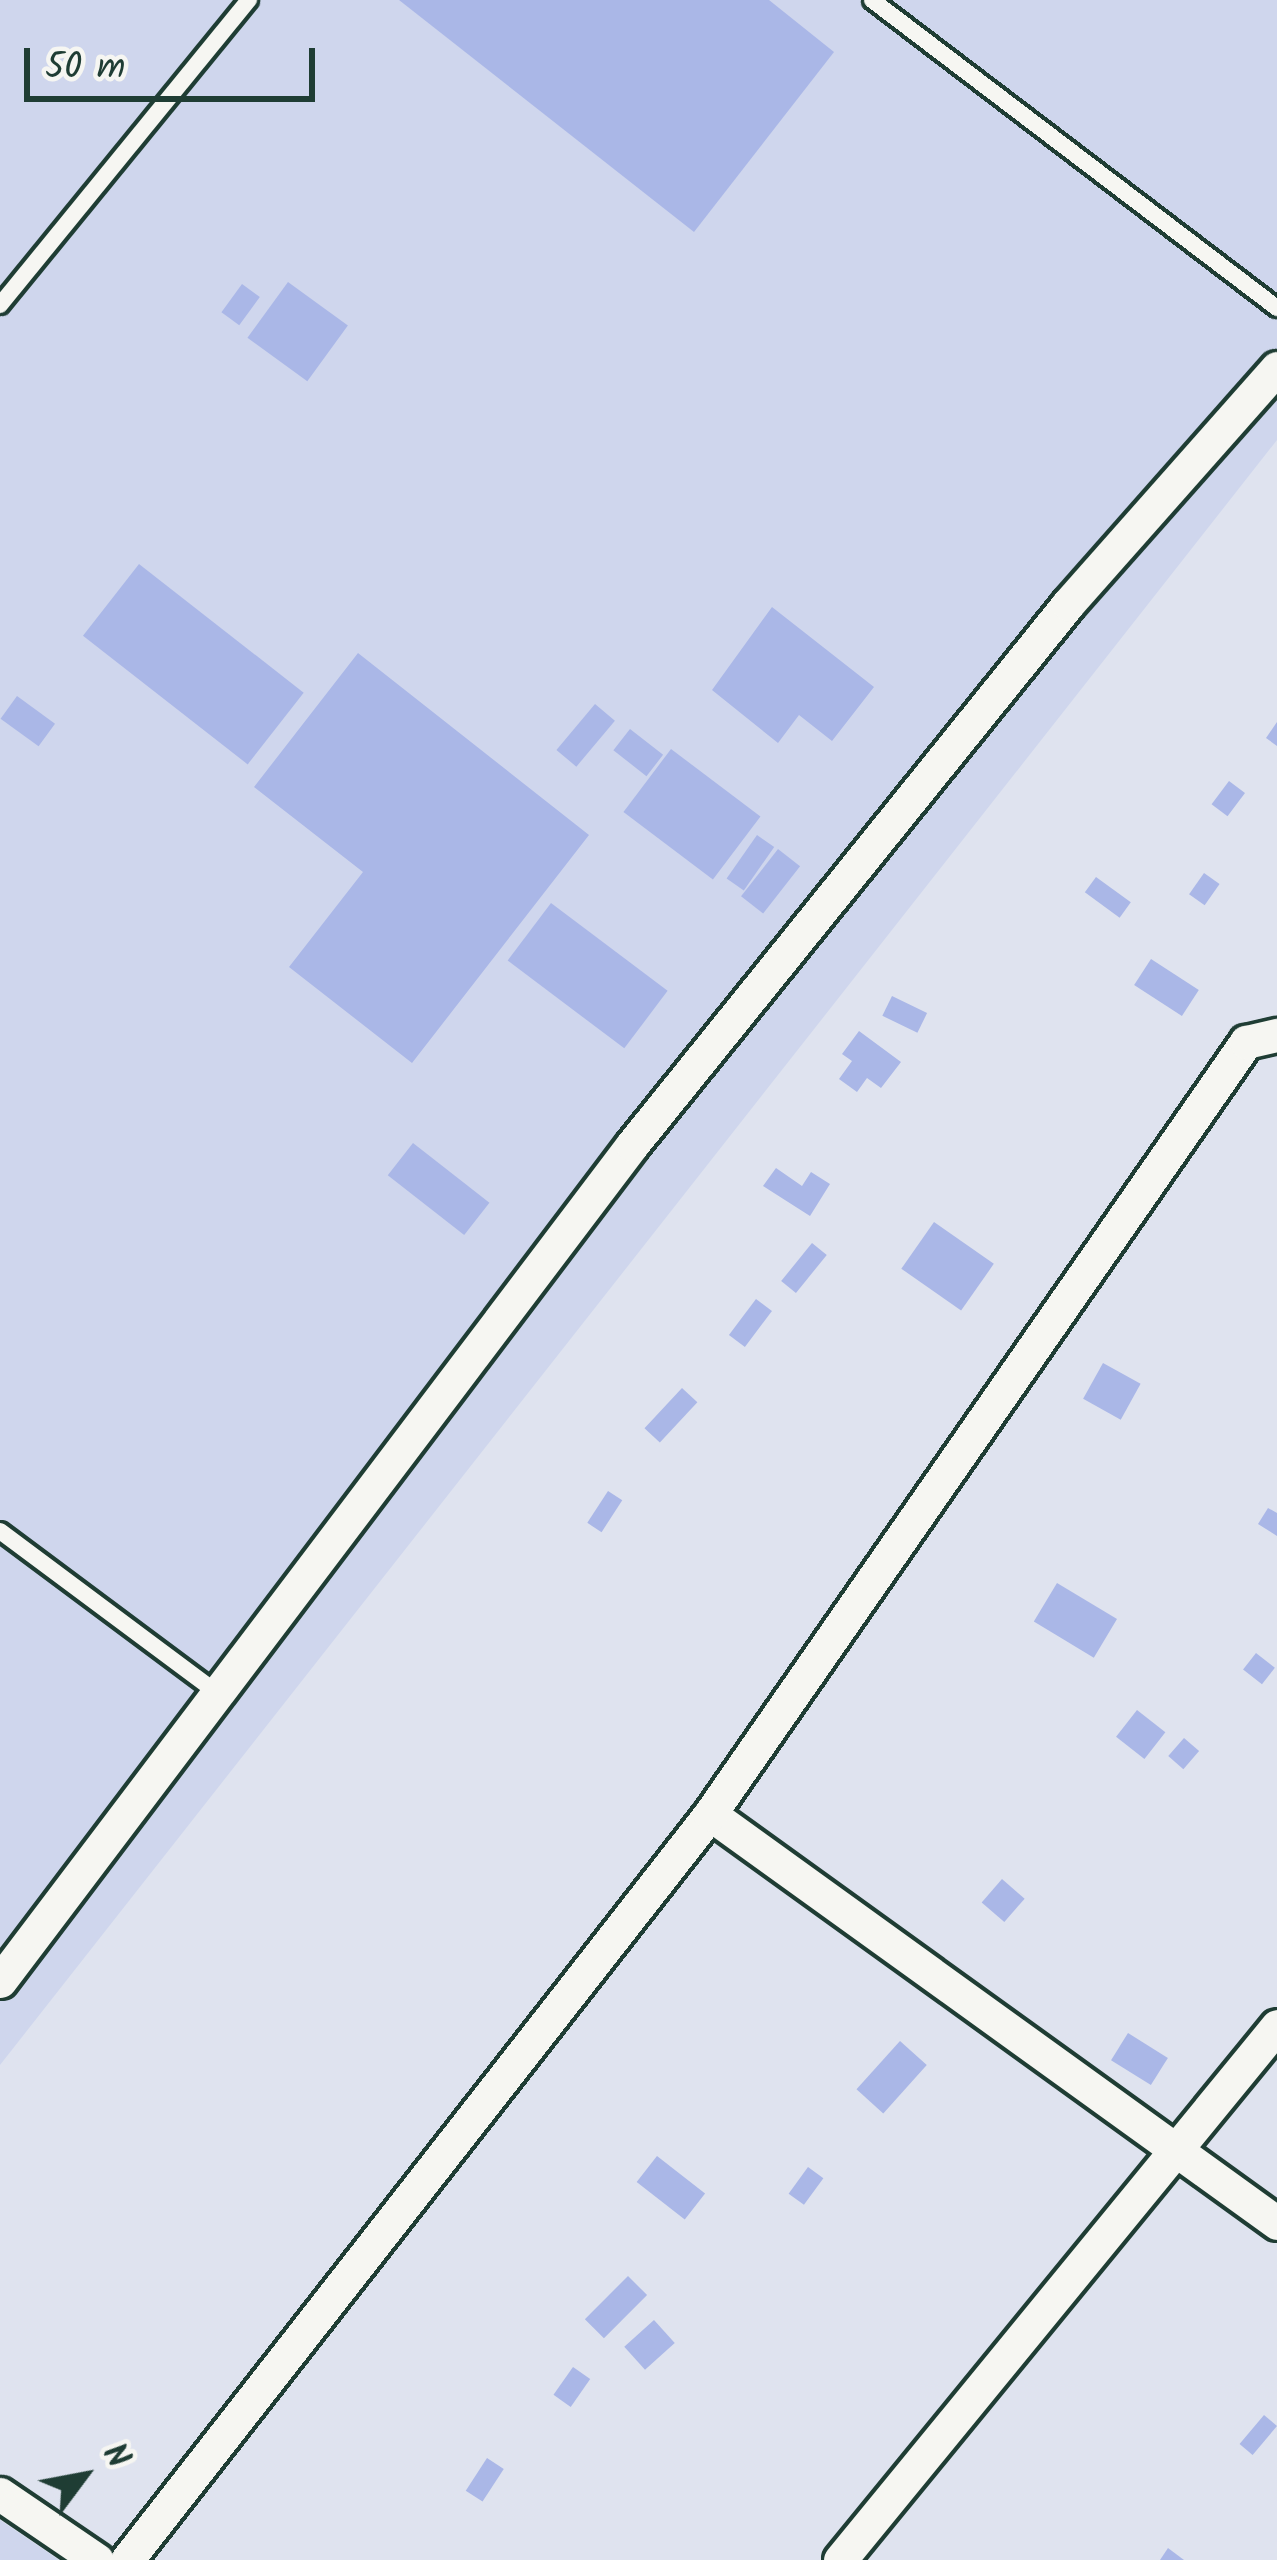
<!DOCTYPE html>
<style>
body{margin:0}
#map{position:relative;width:1277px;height:2560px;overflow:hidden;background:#dfe3ef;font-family:Kalam,sans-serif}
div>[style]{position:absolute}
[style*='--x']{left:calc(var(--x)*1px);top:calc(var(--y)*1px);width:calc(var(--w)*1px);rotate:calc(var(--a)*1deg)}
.built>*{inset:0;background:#cfd6ed}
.building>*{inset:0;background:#aab7e7;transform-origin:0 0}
.roads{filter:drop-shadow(3px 0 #1f3d34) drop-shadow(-3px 0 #1f3d34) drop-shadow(0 3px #1f3d34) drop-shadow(0 -3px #1f3d34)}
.lane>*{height:16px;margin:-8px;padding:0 8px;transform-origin:8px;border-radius:8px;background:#f6f6f2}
.street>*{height:33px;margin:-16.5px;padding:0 16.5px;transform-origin:16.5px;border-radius:16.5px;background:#f6f6f2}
span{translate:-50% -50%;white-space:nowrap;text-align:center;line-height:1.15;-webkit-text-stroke:10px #f6f6f2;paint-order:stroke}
.north{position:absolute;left:24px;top:2416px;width:120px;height:120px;-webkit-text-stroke:9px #f6f6f2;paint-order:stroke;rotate:58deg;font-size:33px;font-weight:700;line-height:48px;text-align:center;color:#1f3d34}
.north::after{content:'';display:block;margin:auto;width:42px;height:54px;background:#1f3d34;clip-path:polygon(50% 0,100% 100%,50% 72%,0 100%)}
.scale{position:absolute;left:24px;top:48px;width:291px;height:54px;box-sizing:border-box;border:6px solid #1f3d34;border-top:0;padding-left:15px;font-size:36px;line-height:42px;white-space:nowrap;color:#1f3d34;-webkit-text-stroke:9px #f6f6f2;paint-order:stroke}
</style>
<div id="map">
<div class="built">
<i style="clip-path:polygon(0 0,1277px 0,1277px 440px,0 2065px)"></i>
<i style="clip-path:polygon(0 2520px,59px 2560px,0 2560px)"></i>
</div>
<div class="building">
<i style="clip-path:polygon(399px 0,769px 0,834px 52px,694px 232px)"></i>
<i style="left:288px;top:282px;width:74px;height:69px;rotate:36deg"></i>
<i style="left:242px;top:284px;width:22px;height:35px;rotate:36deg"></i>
<i style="left:139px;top:564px;width:209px;height:91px;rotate:38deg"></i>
<i style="clip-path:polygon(772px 607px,874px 687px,832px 741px,799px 715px,778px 743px,712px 690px)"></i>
<i style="clip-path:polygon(358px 653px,589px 835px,412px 1063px,289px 967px,363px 872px,254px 787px)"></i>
<i style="left:17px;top:696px;width:47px;height:28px;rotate:36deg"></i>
<i style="left:595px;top:704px;width:26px;height:60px;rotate:40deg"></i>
<i style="clip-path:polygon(1277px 722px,1277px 746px,1266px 738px)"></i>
<i style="left:630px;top:729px;width:42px;height:27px;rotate:38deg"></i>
<i style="left:671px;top:749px;width:112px;height:79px;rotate:37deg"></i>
<i style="left:1229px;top:781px;width:20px;height:29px;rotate:37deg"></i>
<i style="left:757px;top:835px;width:21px;height:53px;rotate:35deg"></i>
<i style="left:778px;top:849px;width:28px;height:60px;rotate:38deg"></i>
<i style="left:1204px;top:873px;width:19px;height:26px;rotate:35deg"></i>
<i style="left:1096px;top:877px;width:43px;height:19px;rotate:36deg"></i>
<i style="left:551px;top:903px;width:146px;height:72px;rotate:37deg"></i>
<i style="left:1151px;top:959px;width:57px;height:31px;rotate:33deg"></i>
<i style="left:892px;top:996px;width:39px;height:22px;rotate:26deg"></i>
<i style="clip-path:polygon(859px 1031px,901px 1062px,881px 1088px,867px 1078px,857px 1092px,839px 1079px,852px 1061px,842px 1054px)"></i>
<i style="left:413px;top:1143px;width:97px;height:41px;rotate:38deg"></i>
<i style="clip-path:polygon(776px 1168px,802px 1186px,811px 1172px,830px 1184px,810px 1216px,763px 1186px)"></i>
<i style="left:934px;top:1222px;width:73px;height:57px;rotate:35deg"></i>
<i style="left:812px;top:1243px;width:19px;height:49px;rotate:39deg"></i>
<i style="left:756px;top:1299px;width:20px;height:45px;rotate:37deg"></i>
<i style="left:1103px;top:1363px;width:43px;height:41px;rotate:29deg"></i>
<i style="left:682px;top:1388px;width:21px;height:55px;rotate:43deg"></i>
<i style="left:608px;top:1491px;width:17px;height:38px;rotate:33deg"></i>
<i style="clip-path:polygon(1268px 1508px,1277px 1513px,1277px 1536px,1258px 1524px)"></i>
<i style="left:1057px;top:1583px;width:70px;height:45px;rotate:31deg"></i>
<i style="left:1256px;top:1653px;width:24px;height:21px;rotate:38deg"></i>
<i style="left:1137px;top:1710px;width:36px;height:34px;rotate:38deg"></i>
<i style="left:1184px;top:1738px;width:20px;height:24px;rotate:41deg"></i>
<i style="left:1002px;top:1879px;width:30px;height:31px;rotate:41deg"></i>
<i style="left:1128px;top:2033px;width:47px;height:32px;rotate:32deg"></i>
<i style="left:900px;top:2041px;width:36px;height:65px;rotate:42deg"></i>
<i style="left:657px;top:2156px;width:61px;height:33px;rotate:38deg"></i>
<i style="left:808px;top:2167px;width:19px;height:33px;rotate:36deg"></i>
<i style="left:628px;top:2276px;width:27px;height:61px;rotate:45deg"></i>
<i style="left:654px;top:2320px;width:31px;height:40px;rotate:48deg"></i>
<i style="left:573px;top:2367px;width:21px;height:34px;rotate:35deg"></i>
<i style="left:1264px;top:2415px;width:17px;height:38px;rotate:40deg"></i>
<i style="left:487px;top:2458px;width:20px;height:39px;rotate:33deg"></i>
<i style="clip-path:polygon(1168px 2548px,1184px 2560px,1160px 2560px)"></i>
</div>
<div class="roads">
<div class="lane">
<i style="--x:872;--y:0;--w:509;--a:37.25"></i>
<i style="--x:0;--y:305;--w:394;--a:-50.8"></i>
<i style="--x:0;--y:1531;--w:271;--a:36.7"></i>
</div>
<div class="street">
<i style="--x:710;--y:1814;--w:699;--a:35.8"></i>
<i style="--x:0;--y:1981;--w:1048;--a:-52.91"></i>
<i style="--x:632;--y:1145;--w:695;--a:-51.13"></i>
<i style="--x:1068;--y:604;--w:315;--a:-48.5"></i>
<i style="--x:0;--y:2494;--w:117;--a:34.2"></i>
<i style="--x:127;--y:2560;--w:947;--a:-51.99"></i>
<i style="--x:710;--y:1814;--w:940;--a:-55.23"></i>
<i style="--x:1246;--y:1042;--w:32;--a:-13"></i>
<i style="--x:840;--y:2560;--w:690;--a:-50.7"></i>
</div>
</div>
<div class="north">N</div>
<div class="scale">50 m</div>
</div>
